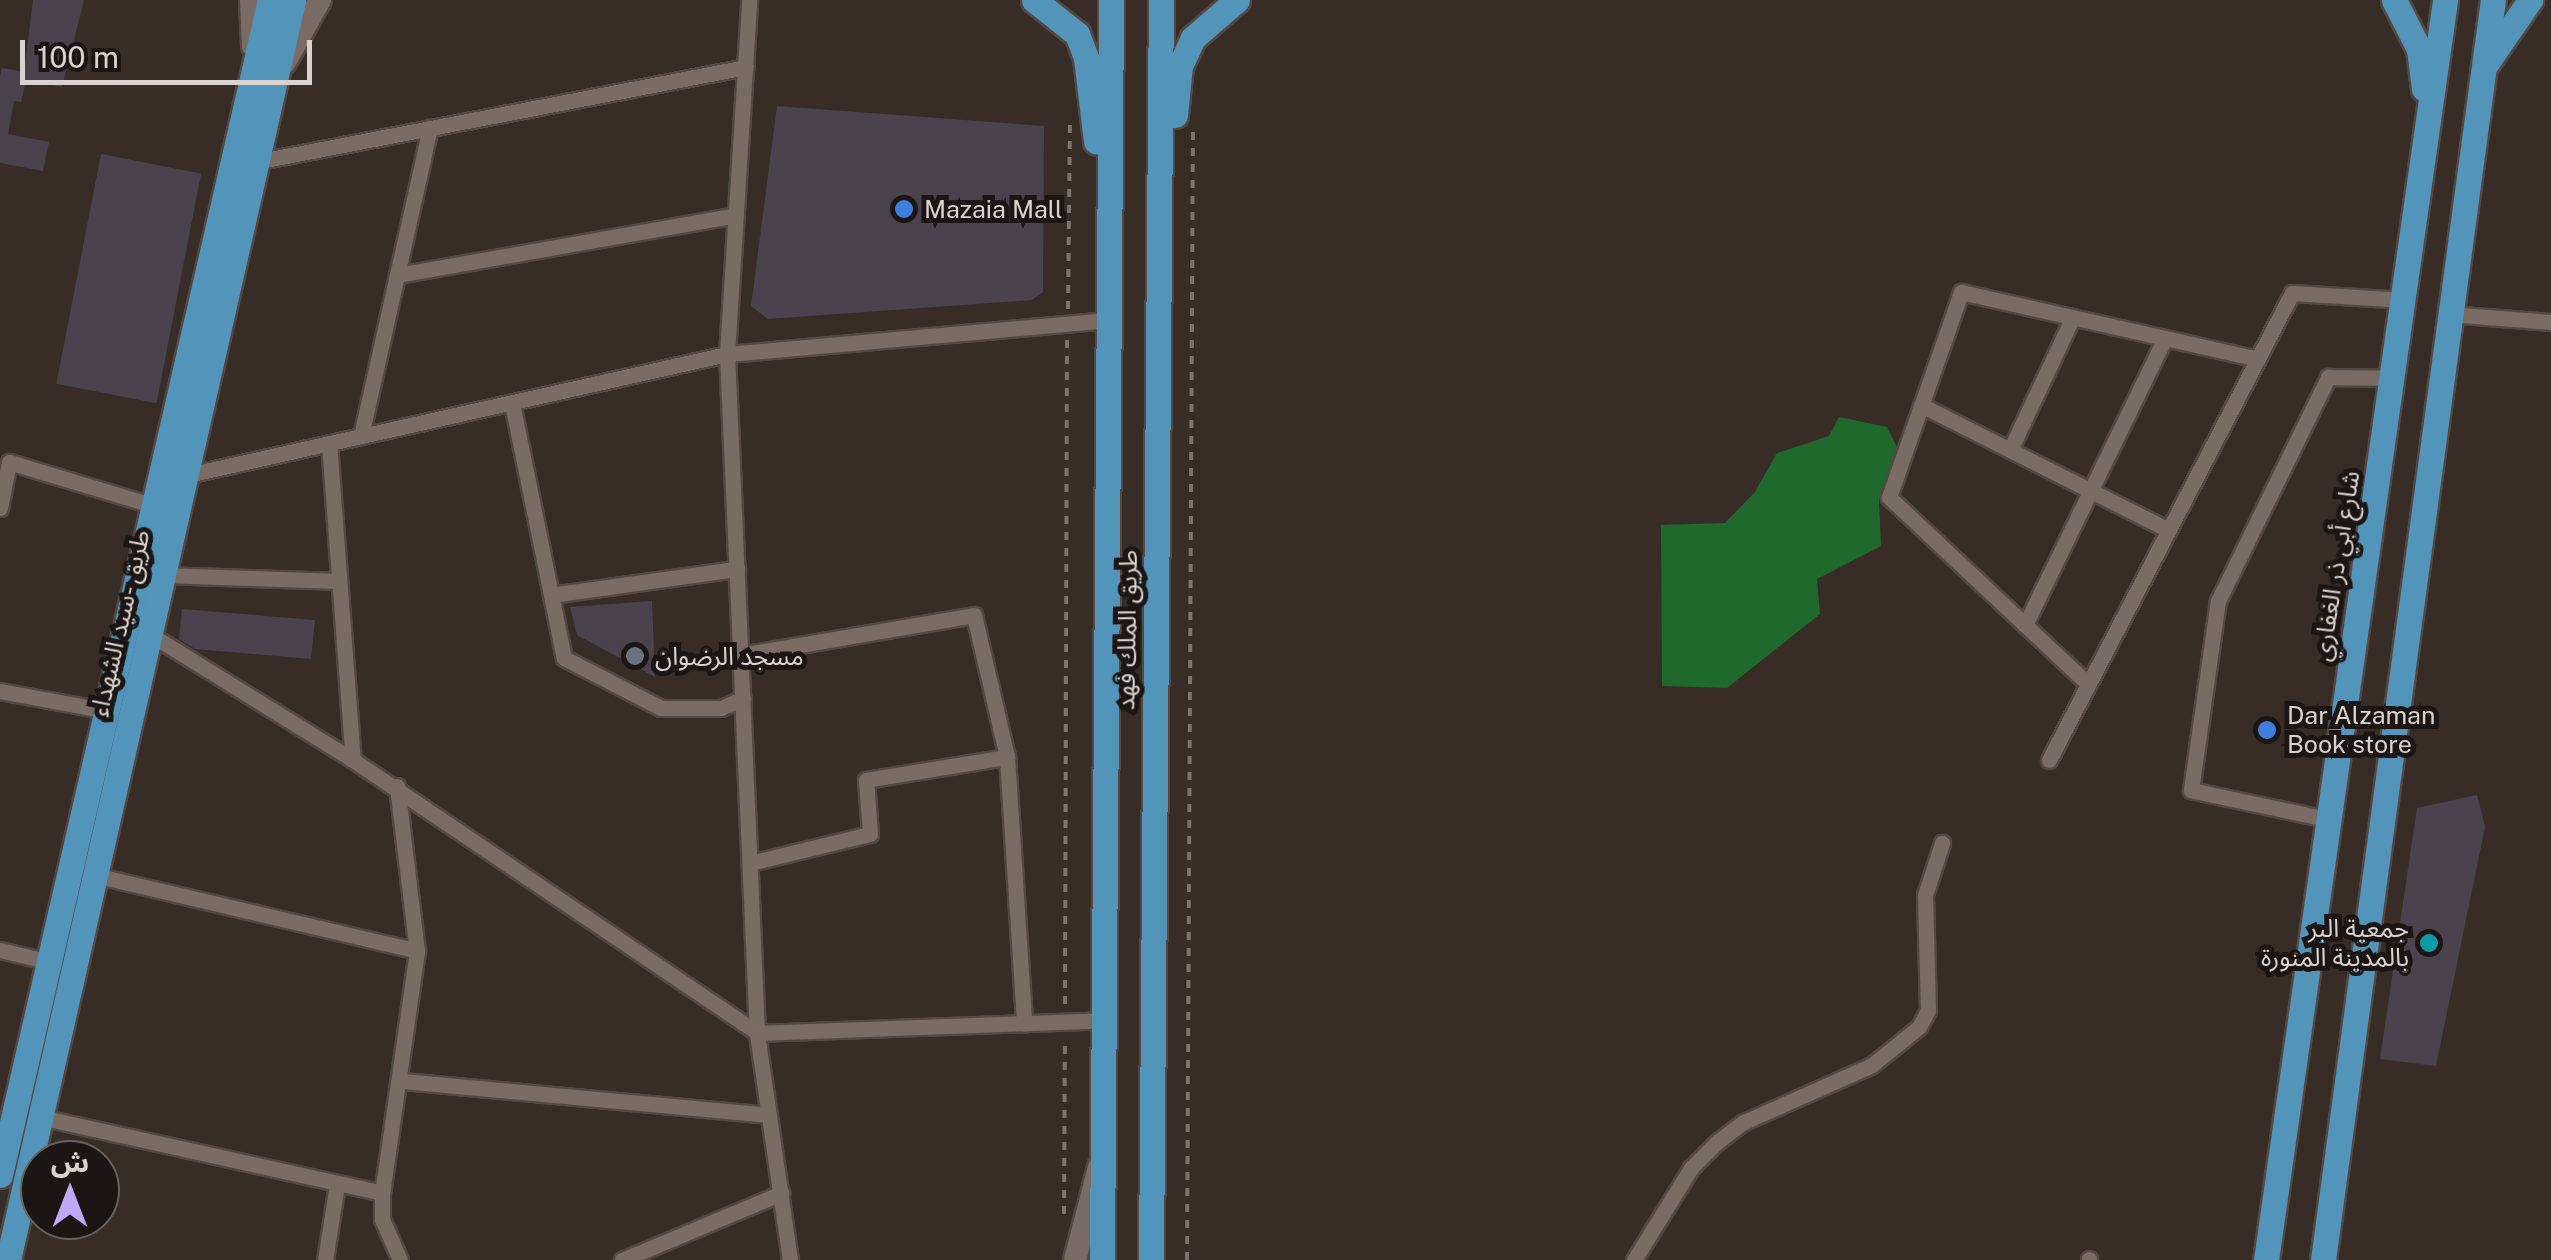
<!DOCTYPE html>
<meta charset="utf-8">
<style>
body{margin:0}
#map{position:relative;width:2551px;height:1260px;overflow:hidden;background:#382c26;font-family:"Public Sans","Noto Sans Arabic",sans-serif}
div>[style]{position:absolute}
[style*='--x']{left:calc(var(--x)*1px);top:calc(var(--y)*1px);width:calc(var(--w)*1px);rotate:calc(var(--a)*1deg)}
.green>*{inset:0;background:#1f692d}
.building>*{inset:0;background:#4a434e;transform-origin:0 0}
.path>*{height:4px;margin-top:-2px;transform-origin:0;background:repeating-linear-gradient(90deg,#7e746f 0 8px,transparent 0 16px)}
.roads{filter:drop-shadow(2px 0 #534944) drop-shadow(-2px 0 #534944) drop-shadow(0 2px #534944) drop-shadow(0 -2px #534944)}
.street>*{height:15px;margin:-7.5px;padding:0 7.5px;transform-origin:7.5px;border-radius:7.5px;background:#7a6c65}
.secondary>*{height:22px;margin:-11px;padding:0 11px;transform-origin:11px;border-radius:11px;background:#7a6c65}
.primary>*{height:25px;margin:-12.5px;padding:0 12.5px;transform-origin:12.5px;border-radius:12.5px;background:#5394ba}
.dots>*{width:28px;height:28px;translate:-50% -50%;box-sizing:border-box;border:5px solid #1b1613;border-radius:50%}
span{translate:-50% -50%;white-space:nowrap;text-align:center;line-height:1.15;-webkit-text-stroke:10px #1b1613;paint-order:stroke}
.poi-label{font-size:25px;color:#dad2ce}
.left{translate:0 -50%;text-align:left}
.right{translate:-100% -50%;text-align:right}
.street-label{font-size:25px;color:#dad2ce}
.north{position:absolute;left:20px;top:1140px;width:100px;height:100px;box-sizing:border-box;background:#1b1613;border:2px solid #67615e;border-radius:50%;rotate:0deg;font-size:28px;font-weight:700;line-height:40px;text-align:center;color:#dad2ce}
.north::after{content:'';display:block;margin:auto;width:35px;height:45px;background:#bfa9f4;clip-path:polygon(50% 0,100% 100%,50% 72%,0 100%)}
.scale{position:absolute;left:20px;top:40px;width:292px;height:45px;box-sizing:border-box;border:5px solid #dad2ce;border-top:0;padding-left:12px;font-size:30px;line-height:35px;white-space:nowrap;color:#dad2ce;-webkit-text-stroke:8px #1b1613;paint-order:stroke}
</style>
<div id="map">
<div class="green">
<i style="clip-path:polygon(1839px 417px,1887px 427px,1897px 447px,1879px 500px,1881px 546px,1817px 579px,1820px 614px,1727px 688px,1662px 686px,1661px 525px,1725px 523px,1755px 492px,1777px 453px,1829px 436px)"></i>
</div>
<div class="building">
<i style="clip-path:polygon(33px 0,84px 0,62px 87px,26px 80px,21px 102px,14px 101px,8px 134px,49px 142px,43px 171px,0 163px,0 77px,2px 68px,24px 72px)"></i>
<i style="clip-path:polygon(777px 106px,1044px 126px,1043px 292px,1032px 300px,768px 319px,751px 306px)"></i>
<i style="left:101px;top:154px;width:102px;height:234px;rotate:11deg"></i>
<i style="clip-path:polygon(652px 601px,655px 677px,577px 635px,570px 607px)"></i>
<i style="clip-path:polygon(182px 609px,315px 620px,311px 659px,195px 649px,179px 639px)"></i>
<i style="clip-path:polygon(2477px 795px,2485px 827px,2436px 1066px,2380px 1059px,2417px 808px)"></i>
</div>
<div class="path">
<i style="--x:1068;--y:309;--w:185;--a:-89.4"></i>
<i style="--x:1065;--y:1004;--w:665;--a:-89.83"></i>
<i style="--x:1064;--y:1214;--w:175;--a:-89.7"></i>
<i style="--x:1187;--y:1260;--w:1131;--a:-89.7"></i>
</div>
<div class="roads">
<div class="street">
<i style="--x:255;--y:162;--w:500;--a:-10.95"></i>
<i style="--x:397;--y:275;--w:344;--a:-10"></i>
<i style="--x:2450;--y:314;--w:101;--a:4.5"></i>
<i style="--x:512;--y:403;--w:260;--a:78.5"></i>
<i style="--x:564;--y:658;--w:109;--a:27.3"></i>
<i style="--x:661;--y:708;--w:60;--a:0"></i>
<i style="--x:721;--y:708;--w:24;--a:-24"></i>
<i style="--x:1921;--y:405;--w:277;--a:26.8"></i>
<i style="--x:361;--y:436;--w:316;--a:-77.4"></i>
<i style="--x:329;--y:443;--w:318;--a:85.7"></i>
<i style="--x:353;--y:760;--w:488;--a:34"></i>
<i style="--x:757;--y:1033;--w:680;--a:-92.53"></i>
<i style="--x:727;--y:354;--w:355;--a:-86.4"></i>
<i style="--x:2010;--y:450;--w:147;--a:-64.7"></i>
<i style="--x:183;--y:476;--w:558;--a:-12.64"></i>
<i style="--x:727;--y:354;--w:384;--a:-5.1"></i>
<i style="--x:0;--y:508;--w:47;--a:-78.9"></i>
<i style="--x:9;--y:462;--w:152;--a:16.8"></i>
<i style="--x:161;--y:575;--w:178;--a:1.9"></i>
<i style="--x:551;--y:595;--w:188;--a:-8"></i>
<i style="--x:2025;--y:625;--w:319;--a:-64"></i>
<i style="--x:148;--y:633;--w:241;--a:31.8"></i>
<i style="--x:741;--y:655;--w:236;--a:-9.7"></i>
<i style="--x:974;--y:615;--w:146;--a:76.9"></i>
<i style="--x:1007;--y:757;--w:267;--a:86.3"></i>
<i style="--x:2088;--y:684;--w:273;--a:-136.8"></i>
<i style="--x:1889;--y:497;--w:217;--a:-70.6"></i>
<i style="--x:1961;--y:292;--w:304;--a:12.7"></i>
<i style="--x:0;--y:691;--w:110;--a:10.5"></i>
<i style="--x:2049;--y:760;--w:526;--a:-62.51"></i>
<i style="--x:2292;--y:293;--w:114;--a:3.5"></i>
<i style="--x:397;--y:786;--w:166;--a:83.1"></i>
<i style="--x:417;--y:951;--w:245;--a:98.2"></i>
<i style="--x:382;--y:1193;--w:26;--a:90"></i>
<i style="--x:382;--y:1219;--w:45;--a:66.3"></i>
<i style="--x:2327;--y:819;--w:139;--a:-168"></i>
<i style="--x:2191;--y:790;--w:191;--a:-81.9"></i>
<i style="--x:2218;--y:601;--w:250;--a:-63.8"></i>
<i style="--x:2328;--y:377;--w:68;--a:0.8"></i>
<i style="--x:750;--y:863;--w:123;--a:-13.6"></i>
<i style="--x:870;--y:834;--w:54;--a:-94.2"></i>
<i style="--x:866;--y:780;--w:143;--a:-9.3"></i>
<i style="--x:94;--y:875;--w:332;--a:13.2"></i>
<i style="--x:0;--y:950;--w:51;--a:13.5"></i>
<i style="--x:402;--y:1081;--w:367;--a:5.3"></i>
<i style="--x:40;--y:1117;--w:350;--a:12.5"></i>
<i style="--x:325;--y:1260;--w:77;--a:-81"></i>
<i style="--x:622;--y:1260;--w:173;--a:-22.8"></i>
<i style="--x:790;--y:1260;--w:229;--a:-98.3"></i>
<i style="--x:757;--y:1033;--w:347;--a:-2.1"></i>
<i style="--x:1634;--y:1260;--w:108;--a:-58.2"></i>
<i style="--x:1691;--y:1168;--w:37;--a:-45"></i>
<i style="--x:1717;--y:1142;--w:34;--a:-37"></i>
<i style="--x:1744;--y:1122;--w:140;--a:-24"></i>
<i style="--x:1872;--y:1065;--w:60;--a:-39"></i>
<i style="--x:1919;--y:1027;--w:19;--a:-62"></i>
<i style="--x:1928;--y:1010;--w:115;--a:-91.5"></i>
<i style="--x:1925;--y:895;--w:55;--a:-71.9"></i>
<i style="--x:2089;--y:1260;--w:1;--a:-90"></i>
</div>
<div class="secondary">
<i style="--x:251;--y:0;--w:46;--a:87.5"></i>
<i style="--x:285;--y:62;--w:71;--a:-60.6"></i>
<i style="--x:1075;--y:1260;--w:96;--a:-75.5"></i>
</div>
<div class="primary">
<i style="--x:1034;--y:0;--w:55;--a:38.3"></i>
<i style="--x:1077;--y:34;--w:26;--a:69"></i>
<i style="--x:1086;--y:58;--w:84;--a:83.1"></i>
<i style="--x:2394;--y:0;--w:55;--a:63"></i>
<i style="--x:2419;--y:49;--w:40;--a:82.9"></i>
<i style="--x:2486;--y:64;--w:78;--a:-55.5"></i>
<i style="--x:1175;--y:115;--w:49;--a:-84.2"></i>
<i style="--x:1180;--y:66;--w:31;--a:-65"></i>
<i style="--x:1193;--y:38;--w:58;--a:-40.8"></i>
<i style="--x:0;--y:1175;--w:1206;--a:-77.06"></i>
<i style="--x:8;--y:1260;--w:1292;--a:-77.25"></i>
<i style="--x:1102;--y:1260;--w:1260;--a:-89.59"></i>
<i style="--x:1151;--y:1260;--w:1260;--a:-89.55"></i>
<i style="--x:2266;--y:1260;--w:1273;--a:-81.91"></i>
<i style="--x:2323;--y:1260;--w:1271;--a:-82.32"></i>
</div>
</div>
<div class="dots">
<i style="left:904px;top:209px;background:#3f7fe0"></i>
<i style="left:635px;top:656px;background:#6b7280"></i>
<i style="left:2267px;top:730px;background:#3f7fe0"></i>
<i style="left:2429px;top:943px;background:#0f9aa8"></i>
</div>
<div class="poi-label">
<span class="left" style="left:924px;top:209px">Mazaia Mall</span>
<span class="left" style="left:655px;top:656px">مسجد الرضوان</span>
<span class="left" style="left:2287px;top:730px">Dar Alzaman<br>Book store</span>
<span class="right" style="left:2409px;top:943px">جمعية البر<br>بالمدينة المنورة</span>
</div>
<div class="street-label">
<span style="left:2336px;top:566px;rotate:-81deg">شارع أبي ذر الغفاري</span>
<span style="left:120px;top:623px;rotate:-77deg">طريق -سيد الشهداء</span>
<span style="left:1127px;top:630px;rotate:-89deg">طريق الملك فهد</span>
</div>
<div class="north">ش</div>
<div class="scale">100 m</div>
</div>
